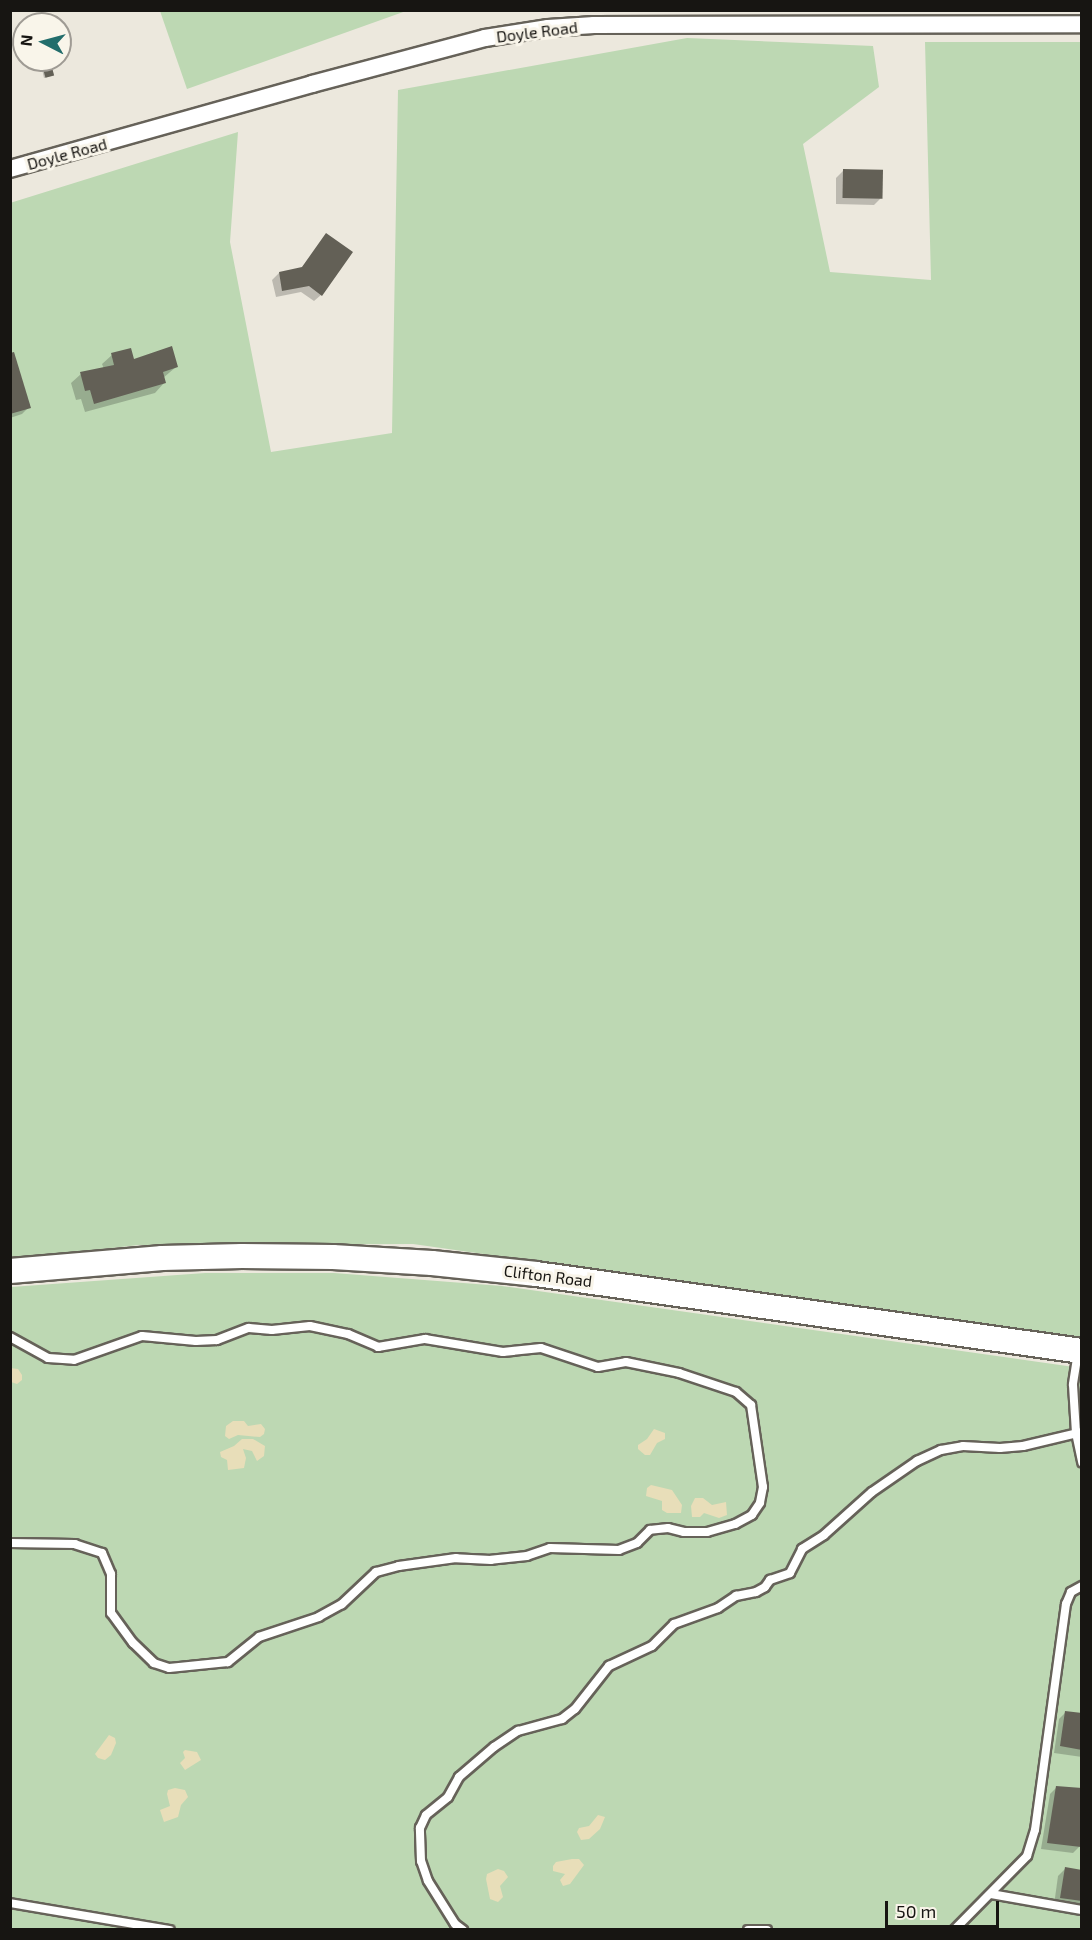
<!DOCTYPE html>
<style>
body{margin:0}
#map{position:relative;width:1092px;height:1940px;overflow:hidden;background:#ece8dd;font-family:"Exo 2",sans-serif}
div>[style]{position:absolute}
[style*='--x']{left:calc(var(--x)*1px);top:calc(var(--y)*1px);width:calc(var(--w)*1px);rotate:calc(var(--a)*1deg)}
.green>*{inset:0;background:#bdd8b3}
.sand>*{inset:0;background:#e8deb9}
.shadow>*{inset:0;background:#0003}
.building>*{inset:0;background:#636056;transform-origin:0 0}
.roads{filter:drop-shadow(2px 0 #666259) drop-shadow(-2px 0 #666259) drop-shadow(0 2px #666259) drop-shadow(0 -2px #666259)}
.service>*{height:8px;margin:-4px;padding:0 4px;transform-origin:4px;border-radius:4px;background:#fff}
.minor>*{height:16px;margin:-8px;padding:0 8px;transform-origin:8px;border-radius:8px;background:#fff}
.secondary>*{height:24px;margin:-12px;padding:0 12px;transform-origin:12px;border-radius:12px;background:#fff}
span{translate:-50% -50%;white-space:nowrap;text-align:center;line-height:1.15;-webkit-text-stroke:6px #f9f5ea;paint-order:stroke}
.street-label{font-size:16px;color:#171512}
.frame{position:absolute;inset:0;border:12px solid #171512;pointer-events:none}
.north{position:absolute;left:12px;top:12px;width:60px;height:60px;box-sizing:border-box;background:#f9f5ea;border:2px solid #9f9b94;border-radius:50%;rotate:276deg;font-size:16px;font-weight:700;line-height:24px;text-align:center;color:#171512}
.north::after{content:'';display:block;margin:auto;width:21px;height:27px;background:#226d6b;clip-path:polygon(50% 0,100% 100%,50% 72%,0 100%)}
.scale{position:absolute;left:885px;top:1901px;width:114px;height:27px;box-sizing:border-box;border:3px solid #171512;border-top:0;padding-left:8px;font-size:18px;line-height:21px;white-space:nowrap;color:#171512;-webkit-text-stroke:4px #f9f5ea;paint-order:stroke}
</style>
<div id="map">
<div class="green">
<i style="clip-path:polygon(160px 11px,160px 10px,406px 11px,187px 89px)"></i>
<i style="clip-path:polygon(687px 38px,873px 46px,879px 87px,803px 144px,830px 272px,931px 280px,925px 42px,1081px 42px,1081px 1339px,413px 1244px,139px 1245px,11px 1259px,10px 203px,238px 132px,230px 242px,271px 452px,392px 433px,398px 90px)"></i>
<i style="clip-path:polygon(205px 1273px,334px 1273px,502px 1286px,1081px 1368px,1081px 1929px,11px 1929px,11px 1287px)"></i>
</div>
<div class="sand">
<i style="clip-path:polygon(10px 1368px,18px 1369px,22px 1375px,22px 1380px,17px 1384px,11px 1382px)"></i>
<i style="clip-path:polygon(233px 1421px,244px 1421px,248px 1426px,261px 1424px,265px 1429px,264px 1434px,260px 1437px,238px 1435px,229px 1439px,225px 1436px,226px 1426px)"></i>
<i style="clip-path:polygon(654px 1429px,665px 1433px,665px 1439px,657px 1443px,650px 1455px,645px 1455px,638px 1449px,638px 1445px,647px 1439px)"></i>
<i style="clip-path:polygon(242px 1439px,253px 1439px,265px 1446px,264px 1456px,257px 1461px,252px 1451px,243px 1449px,246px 1458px,244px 1468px,228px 1470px,227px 1460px,221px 1457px,220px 1452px,234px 1446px)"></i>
<i style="clip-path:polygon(651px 1485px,672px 1490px,682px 1505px,681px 1513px,667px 1513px,662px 1510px,662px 1501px,646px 1496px,647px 1488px)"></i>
<i style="clip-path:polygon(695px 1498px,703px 1498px,712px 1505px,726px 1502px,727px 1515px,719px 1518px,704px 1513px,700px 1517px,692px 1517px,691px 1506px)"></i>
<i style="clip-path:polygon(109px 1735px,115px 1738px,116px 1743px,111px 1755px,105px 1760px,98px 1758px,95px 1754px)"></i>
<i style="clip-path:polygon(185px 1750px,197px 1752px,201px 1760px,185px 1770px,180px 1763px,185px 1758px,183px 1752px)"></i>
<i style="clip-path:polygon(175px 1788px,185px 1790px,188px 1797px,181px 1805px,178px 1817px,164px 1822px,160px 1810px,170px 1806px,167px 1794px,168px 1790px)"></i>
<i style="clip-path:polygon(598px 1815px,605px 1817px,600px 1829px,589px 1839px,581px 1840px,577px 1832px,579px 1828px,589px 1826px)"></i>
<i style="clip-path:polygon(572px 1859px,579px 1859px,584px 1865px,570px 1884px,563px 1886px,560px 1880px,565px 1874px,553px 1871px,553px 1866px,556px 1862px)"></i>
<i style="clip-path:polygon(498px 1869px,504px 1871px,508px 1877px,500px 1886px,503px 1897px,498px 1902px,490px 1899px,486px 1879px,487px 1874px)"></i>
</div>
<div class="shadow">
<i style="clip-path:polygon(41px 65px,53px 74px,51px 76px,44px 78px)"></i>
<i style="clip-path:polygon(843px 171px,881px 198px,874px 205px,836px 204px,836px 178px)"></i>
<i style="clip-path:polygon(326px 235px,321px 295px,314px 301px,301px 292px,276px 297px,272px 280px,279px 273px,301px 269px)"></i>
<i style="clip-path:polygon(10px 355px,29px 407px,22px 414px,10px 418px)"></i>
<i style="clip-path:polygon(112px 355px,133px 361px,176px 367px,163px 378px,164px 383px,155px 393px,85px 412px,81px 399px,76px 400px,71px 383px,81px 374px,104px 369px,102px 364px)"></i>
<i style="clip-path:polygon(1066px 1712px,1082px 1714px,1082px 1757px,1054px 1753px,1059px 1719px)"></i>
<i style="clip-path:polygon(1057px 1787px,1082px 1790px,1082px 1835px,1080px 1846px,1073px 1853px,1041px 1849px,1050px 1794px)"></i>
<i style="clip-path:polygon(1065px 1869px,1082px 1871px,1082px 1909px,1054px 1905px,1058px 1876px)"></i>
</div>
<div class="building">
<i style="left:50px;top:60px;width:16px;height:9px;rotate:75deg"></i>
<i style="left:843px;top:169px;width:40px;height:29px;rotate:1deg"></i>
<i style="clip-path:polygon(326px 233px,353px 252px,322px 296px,309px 286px,282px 291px,279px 272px,302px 267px)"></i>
<i style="clip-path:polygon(172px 346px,178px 367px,163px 372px,166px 383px,94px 404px,90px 390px,85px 391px,80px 372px,114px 365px,111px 353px,131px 348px,134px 359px)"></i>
<i style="clip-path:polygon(14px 352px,31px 408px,10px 414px,10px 353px)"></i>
<i style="clip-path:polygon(1065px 1711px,1082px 1713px,1082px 1750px,1060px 1746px)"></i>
<i style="clip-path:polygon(1056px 1786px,1082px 1788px,1081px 1847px,1047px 1843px)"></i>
<i style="clip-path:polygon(1065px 1867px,1082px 1870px,1082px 1901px,1060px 1898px)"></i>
</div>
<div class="roads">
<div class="service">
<i style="--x:10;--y:1337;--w:43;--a:28.9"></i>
<i style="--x:48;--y:1358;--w:26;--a:4"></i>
<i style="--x:74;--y:1360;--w:72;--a:-19.4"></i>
<i style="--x:142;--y:1336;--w:54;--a:5.3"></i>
<i style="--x:196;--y:1341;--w:21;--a:-3"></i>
<i style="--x:217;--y:1340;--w:34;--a:-21"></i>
<i style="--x:249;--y:1328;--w:23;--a:5"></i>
<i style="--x:272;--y:1330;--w:38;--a:-6"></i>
<i style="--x:310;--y:1326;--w:39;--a:12"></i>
<i style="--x:348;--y:1334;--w:33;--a:23"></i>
<i style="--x:378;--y:1347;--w:48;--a:-9.7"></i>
<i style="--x:425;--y:1339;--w:79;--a:9.5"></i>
<i style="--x:503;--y:1352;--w:38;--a:-6"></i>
<i style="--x:541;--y:1348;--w:60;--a:18.4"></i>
<i style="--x:598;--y:1367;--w:28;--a:-10"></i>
<i style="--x:626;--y:1362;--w:54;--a:11.7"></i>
<i style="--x:679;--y:1373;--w:60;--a:18.4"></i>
<i style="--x:736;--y:1392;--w:20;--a:41"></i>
<i style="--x:751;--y:1405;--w:83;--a:81.7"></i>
<i style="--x:763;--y:1487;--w:16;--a:101"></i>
<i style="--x:760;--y:1503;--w:14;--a:124"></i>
<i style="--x:752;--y:1515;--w:19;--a:152"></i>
<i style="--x:735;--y:1524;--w:29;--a:164"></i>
<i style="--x:707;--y:1532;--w:23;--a:180"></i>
<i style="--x:684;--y:1532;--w:16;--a:-166"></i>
<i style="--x:668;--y:1528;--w:18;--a:174"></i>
<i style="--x:650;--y:1530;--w:18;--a:135"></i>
<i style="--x:637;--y:1543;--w:19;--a:159"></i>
<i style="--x:619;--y:1550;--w:69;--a:-178.3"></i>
<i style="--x:550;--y:1548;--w:24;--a:161"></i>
<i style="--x:527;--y:1556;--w:36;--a:174"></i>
<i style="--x:491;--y:1560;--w:35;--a:-177"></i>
<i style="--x:456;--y:1558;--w:58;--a:172"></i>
<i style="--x:399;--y:1566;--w:24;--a:165"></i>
<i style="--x:376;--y:1572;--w:47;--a:136.7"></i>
<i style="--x:342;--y:1604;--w:26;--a:151"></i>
<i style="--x:319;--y:1617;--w:63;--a:161.6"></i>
<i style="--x:259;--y:1637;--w:40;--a:141"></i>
<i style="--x:228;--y:1662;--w:59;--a:174.2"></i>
<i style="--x:169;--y:1668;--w:16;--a:-162"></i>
<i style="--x:154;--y:1663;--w:29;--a:-136"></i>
<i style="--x:133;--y:1643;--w:37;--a:-126"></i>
<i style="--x:111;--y:1613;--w:39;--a:-90"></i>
<i style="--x:111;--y:1574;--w:23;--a:-113"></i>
<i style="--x:102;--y:1553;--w:28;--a:-162"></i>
<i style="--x:75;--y:1544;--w:65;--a:-179.1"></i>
<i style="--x:1078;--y:1352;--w:33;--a:99"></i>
<i style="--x:1073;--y:1385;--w:48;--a:86.4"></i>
<i style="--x:1076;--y:1433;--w:30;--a:78"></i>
<i style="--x:991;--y:1894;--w:92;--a:10"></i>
<i style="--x:10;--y:1903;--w:162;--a:9.6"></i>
<i style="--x:463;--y:1930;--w:10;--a:-143"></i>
<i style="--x:455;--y:1924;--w:51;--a:-122.1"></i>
<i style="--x:428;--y:1881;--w:21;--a:-109"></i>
<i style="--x:421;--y:1861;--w:33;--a:-92"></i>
<i style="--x:420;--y:1828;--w:14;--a:-65"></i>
<i style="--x:426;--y:1815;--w:28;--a:-39"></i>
<i style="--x:448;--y:1797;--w:23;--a:-61"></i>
<i style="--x:459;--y:1777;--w:46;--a:-40.6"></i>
<i style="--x:494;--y:1747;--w:29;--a:-34"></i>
<i style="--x:518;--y:1731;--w:46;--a:-15.3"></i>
<i style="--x:562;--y:1719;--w:16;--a:-38"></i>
<i style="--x:575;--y:1709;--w:55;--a:-51.7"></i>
<i style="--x:609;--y:1666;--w:47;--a:-24.9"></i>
<i style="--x:652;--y:1646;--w:31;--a:-45"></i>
<i style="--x:674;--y:1624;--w:47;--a:-20"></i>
<i style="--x:718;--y:1608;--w:22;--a:-34"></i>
<i style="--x:736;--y:1596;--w:20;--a:-11"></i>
<i style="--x:756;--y:1592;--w:10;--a:-29"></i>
<i style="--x:765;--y:1587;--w:9;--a:-54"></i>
<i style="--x:770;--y:1580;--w:21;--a:-19"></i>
<i style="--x:790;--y:1573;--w:27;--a:-63"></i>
<i style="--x:802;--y:1549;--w:26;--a:-32"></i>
<i style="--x:824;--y:1535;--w:64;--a:-41.9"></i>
<i style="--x:872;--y:1492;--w:55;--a:-34.6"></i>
<i style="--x:917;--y:1461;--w:26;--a:-25"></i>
<i style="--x:941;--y:1450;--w:22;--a:-10"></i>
<i style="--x:963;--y:1446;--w:37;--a:3"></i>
<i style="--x:1000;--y:1448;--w:23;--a:-5"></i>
<i style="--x:1023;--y:1446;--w:61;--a:-13.3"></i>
<i style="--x:748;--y:1930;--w:19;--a:0"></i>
<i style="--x:954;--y:1930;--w:104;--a:-45.4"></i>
<i style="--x:1027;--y:1856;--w:27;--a:-73"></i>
<i style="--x:1035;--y:1830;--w:228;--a:-82.2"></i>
<i style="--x:1066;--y:1604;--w:13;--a:-67"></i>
<i style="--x:1071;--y:1592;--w:13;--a:-29"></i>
</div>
<div class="minor">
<i style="--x:10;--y:169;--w:314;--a:-15.7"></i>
<i style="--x:312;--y:84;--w:179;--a:-14.9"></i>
<i style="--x:485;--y:38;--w:64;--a:-9"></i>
<i style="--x:548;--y:28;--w:46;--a:-3.7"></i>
<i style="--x:594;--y:25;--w:488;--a:-0.1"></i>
</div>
<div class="secondary">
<i style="--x:10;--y:1271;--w:153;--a:-4.9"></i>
<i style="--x:162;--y:1258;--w:80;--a:-1.4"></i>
<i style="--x:242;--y:1256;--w:91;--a:0.6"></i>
<i style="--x:333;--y:1257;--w:99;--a:3.5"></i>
<i style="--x:432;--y:1263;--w:105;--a:6"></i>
<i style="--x:536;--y:1274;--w:551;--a:8.03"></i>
</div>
</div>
<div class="street-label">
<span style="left:537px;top:32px;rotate:-7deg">Doyle Road</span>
<span style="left:67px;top:154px;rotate:-15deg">Doyle Road</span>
<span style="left:548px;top:1276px;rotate:7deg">Clifton Road</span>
</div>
<div class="frame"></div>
<div class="north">N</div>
<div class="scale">50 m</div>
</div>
